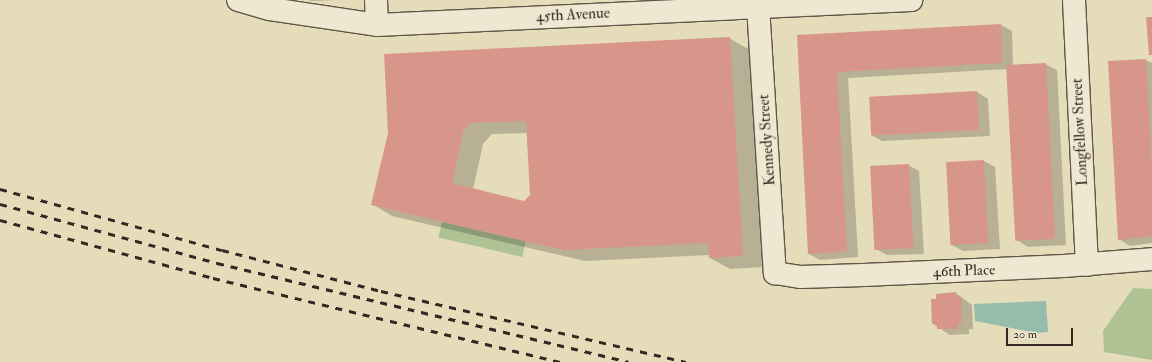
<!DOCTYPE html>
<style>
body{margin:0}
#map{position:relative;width:1152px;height:362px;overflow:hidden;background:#e5dcba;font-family:"IM FELL Double Pica",serif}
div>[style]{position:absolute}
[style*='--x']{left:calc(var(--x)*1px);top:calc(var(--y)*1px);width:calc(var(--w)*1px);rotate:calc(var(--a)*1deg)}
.green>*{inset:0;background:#afc294;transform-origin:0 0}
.water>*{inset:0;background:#96bcac}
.shadow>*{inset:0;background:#0003}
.building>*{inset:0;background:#d8968a;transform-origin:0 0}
.roads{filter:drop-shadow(1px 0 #625547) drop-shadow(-1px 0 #625547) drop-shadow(0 1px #625547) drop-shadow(0 -1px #625547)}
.minor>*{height:22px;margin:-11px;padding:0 11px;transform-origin:11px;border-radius:11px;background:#eee8d2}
.rail>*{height:3px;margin-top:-1.5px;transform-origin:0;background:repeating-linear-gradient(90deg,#362821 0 7px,transparent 0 14px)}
span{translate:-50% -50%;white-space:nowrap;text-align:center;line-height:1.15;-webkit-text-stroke:3px #eee8d2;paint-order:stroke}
.street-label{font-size:15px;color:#362821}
.scale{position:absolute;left:1006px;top:328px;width:67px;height:18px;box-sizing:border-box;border:2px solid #362821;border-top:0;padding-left:5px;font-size:12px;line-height:14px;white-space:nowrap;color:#362821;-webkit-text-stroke:3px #eee8d2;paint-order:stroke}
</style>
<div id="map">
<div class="green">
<i style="left:442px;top:222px;width:86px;height:16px;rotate:13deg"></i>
<i style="clip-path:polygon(1133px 288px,1152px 289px,1152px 360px,1104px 352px,1103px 331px)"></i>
</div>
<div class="water">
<i style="clip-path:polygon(1046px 301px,1048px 332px,1037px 333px,975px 321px,974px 304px)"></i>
</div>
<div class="shadow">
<i style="clip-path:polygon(308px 0,334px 0,313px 1px)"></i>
<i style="clip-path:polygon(1001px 25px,1012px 31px,1013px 66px,1045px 64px,1057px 70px,1066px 245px,1028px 247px,1017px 240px,1008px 69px,848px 78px,858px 257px,820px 260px,809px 254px,798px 36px)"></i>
<i style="clip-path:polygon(evenodd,729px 38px,750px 50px,763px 267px,730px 269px,710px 258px,709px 255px,585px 261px,392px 216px,372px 204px,389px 133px,729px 38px,527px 133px,531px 195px,524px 202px,473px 189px,483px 144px,492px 134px,527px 133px)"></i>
<i style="clip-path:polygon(1146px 60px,1152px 63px,1152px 243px,1130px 246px,1119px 239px,1109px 62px)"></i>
<i style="clip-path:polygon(977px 92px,988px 99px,990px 136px,882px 141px,871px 135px)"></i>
<i style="clip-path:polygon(984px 161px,995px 167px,1000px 249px,963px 251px,952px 245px,947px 163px)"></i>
<i style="clip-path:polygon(908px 165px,919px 171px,924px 254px,887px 255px,876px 249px)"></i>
<i style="clip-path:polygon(956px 293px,972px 305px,973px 329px,969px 329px,969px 334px,950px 335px,933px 324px,937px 294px)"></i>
</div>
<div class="building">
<i style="clip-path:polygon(1146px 17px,1152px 17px,1152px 55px,1149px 55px)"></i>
<i style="clip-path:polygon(1001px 24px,1002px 63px,837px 72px,847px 251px,808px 254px,797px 35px)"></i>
<i style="clip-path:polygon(evenodd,730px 37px,743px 256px,709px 258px,708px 243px,563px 250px,371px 205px,388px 133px,384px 54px,730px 37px,526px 121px,530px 195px,524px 201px,452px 183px,463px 132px,471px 123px,526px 121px)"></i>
<i style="clip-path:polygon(1146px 59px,1152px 169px,1152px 236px,1118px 240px,1108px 61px)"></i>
<i style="left:1046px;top:63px;width:176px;height:40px;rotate:87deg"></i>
<i style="left:977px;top:91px;width:39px;height:108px;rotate:87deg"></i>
<i style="left:984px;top:160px;width:83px;height:38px;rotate:87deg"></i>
<i style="left:909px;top:164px;width:84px;height:39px;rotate:87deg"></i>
<i style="clip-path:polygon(956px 292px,956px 297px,961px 297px,962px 323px,958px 323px,958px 329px,937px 329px,937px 324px,932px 324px,931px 299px,936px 299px,936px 294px)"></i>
</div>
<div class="roads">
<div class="minor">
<i style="--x:238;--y:0;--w:33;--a:16"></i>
<i style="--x:270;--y:9;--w:108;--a:8.5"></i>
<i style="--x:377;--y:25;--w:535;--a:-2.68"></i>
<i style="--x:376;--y:0;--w:25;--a:88"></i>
<i style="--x:1074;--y:0;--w:265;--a:87.2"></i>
<i style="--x:758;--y:6;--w:268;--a:86.4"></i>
<i style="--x:775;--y:273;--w:25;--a:9"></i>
<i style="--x:800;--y:277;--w:64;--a:-1.8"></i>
<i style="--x:864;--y:275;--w:200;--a:-2.6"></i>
<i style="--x:1064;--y:266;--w:88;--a:-4.5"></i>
</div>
</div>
<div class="rail">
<i style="--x:0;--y:189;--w:230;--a:15.4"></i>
<i style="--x:222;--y:250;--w:164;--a:14.5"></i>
<i style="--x:381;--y:291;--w:313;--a:13.1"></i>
<i style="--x:0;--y:204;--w:225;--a:15.2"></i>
<i style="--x:217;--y:263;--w:423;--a:13.5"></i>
<i style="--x:0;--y:220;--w:221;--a:15.2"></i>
<i style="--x:213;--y:278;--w:358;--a:13.6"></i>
</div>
<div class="street-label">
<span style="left:573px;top:15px;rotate:-3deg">45th Avenue</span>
<span style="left:1080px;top:132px;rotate:-93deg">Longfellow Street</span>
<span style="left:767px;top:140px;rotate:-94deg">Kennedy Street</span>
<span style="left:964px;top:271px;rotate:-2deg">46th Place</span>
</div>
<div class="scale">20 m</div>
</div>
